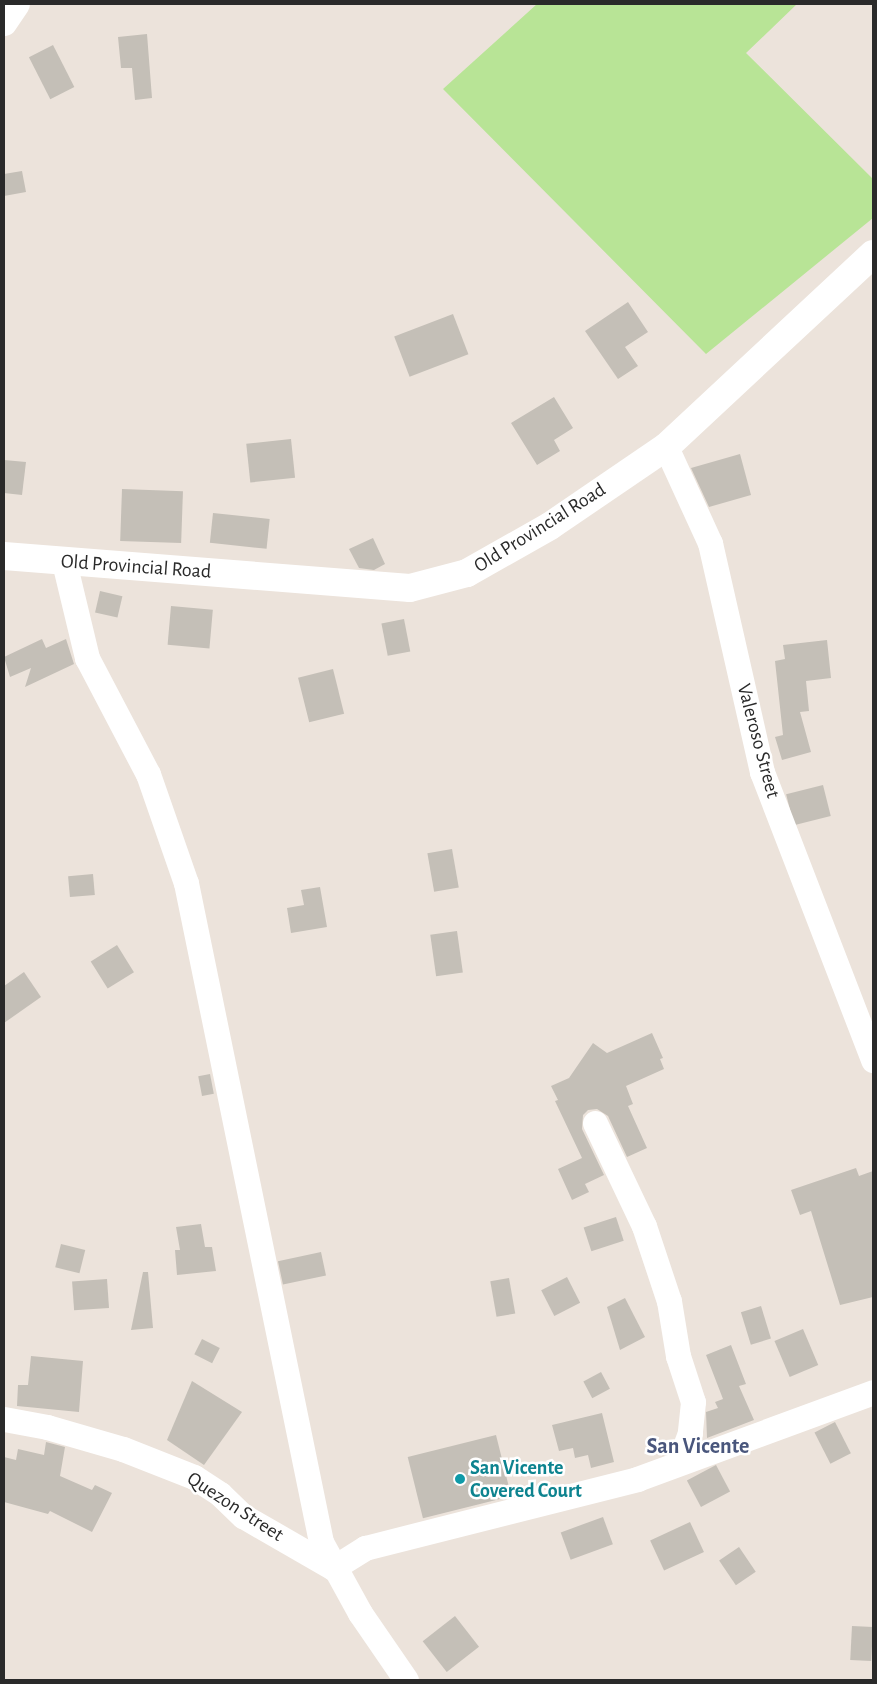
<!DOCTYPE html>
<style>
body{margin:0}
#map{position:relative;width:877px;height:1684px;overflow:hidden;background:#ece3db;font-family:"Alegreya Sans",sans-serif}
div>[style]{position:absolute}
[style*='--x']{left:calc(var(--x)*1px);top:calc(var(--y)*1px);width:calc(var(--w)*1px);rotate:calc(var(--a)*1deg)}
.green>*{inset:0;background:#b8e496}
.building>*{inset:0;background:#c4bfb7;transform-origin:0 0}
.street>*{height:25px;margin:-12.5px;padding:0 12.5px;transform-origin:12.5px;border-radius:12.5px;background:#fff}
.secondary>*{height:28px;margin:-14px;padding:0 14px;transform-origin:14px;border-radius:14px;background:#fff}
.dots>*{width:14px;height:14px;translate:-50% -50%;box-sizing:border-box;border:2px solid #fff;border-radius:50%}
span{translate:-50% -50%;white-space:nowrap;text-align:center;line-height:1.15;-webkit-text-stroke:5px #fff;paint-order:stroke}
.street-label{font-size:20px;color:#2a2a2a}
.culture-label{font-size:20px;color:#0d838f;font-weight:700}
.left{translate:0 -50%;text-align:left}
.quarter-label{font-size:22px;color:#49567c;font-weight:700}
.frame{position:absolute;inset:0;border:5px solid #2a2a2a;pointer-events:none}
</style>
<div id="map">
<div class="green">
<i style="clip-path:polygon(537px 4px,797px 4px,746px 53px,873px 179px,873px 218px,706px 354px,443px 89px)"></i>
</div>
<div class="building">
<i style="clip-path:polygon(147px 34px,152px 98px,135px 100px,132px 68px,121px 68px,118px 37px)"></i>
<i style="left:53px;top:45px;width:47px;height:27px;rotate:63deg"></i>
<i style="clip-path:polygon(22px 171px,26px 192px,4px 196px,4px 174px)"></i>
<i style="clip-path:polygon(628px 302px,648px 332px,625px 347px,638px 366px,618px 379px,585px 331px)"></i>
<i style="left:453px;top:314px;width:43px;height:63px;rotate:69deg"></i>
<i style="clip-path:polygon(554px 397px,573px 428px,554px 440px,560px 451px,537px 465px,511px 423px)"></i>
<i style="left:291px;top:439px;width:39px;height:45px;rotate:84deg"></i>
<i style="clip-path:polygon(740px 454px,751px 495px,709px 507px,691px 468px)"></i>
<i style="clip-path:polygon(4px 460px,26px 462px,22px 495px,4px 493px)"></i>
<i style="left:122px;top:489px;width:61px;height:52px;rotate:2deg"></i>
<i style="left:213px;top:513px;width:57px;height:30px;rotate:6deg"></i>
<i style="clip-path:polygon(373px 538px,385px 564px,374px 570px,359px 568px,349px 549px)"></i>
<i style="left:100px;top:591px;width:23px;height:22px;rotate:13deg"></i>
<i style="left:171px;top:606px;width:42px;height:39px;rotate:5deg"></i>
<i style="left:404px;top:619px;width:33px;height:23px;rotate:79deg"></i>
<i style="clip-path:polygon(42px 639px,46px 648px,66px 639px,74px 664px,25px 687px,31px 668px,10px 677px,4px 657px)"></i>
<i style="clip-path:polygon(827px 640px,831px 678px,806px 681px,809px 711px,800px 712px,811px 752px,782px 760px,775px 737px,783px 735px,775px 661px,785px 659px,783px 645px)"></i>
<i style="left:333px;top:669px;width:46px;height:36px;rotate:76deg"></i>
<i style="left:823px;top:785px;width:32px;height:38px;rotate:76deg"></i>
<i style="left:452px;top:849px;width:39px;height:25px;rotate:80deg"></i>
<i style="left:93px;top:874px;width:21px;height:25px;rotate:85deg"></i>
<i style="clip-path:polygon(320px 887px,327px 927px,291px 933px,287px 908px,304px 905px,301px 890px)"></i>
<i style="left:457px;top:931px;width:42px;height:27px;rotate:82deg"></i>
<i style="left:117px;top:945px;width:32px;height:31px;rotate:58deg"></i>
<i style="clip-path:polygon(24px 972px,41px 997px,4px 1023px,4px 986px)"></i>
<i style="clip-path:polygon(652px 1033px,663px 1058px,660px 1059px,664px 1069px,626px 1086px,633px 1104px,628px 1106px,647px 1148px,627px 1157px,608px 1116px,597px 1109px,588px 1110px,583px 1115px,582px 1129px,604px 1175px,585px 1184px,589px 1192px,572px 1200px,558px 1169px,582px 1158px,555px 1101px,558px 1100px,551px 1086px,569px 1078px,593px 1043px,607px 1053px)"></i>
<i style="left:210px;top:1074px;width:20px;height:12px;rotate:79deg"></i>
<i style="clip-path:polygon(856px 1168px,859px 1176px,873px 1171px,873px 1297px,840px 1305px,811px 1211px,800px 1215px,791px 1190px)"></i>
<i style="left:616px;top:1217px;width:25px;height:34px;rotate:72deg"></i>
<i style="clip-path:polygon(201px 1224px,205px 1247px,212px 1247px,216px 1271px,177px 1275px,175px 1250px,180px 1250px,176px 1227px)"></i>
<i style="left:61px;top:1244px;width:25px;height:24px;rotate:14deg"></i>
<i style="left:321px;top:1252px;width:24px;height:44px;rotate:78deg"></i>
<i style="clip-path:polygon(143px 1272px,148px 1272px,153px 1328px,131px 1330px)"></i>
<i style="left:567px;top:1277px;width:29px;height:29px;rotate:63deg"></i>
<i style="left:509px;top:1278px;width:36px;height:19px;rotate:80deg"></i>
<i style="left:107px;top:1279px;width:29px;height:35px;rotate:86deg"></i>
<i style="clip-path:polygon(625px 1298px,645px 1337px,620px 1350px,607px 1307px)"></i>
<i style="left:761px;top:1306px;width:34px;height:21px;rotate:73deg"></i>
<i style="left:803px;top:1329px;width:39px;height:31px;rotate:67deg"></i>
<i style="left:202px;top:1339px;width:20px;height:17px;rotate:27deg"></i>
<i style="clip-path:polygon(731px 1345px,746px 1384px,739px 1386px,754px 1420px,707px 1438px,706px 1412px,718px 1408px,715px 1402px,723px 1399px,706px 1355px)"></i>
<i style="clip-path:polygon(31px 1356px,83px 1361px,79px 1412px,17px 1406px,18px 1385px,28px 1385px)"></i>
<i style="left:601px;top:1372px;width:19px;height:20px;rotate:62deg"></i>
<i style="clip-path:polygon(192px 1381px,242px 1412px,204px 1465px,167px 1440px)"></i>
<i style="clip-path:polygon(602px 1413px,614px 1462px,591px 1468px,588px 1455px,575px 1458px,573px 1448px,559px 1451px,552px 1425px)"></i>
<i style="left:835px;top:1422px;width:35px;height:23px;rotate:63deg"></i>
<i style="left:496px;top:1435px;width:63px;height:91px;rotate:76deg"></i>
<i style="clip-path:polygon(46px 1442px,65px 1447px,60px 1476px,92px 1490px,95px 1485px,112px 1493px,92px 1532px,50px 1511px,48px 1514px,4px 1502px,4px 1457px,16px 1460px,18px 1449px,44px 1455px)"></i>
<i style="left:716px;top:1465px;width:30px;height:33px;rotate:62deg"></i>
<i style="left:603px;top:1517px;width:29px;height:45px;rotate:70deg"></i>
<i style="left:690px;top:1522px;width:33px;height:44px;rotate:65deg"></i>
<i style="left:739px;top:1547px;width:30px;height:24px;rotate:56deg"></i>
<i style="left:455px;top:1616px;width:39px;height:41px;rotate:52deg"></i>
<i style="left:852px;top:1626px;width:21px;height:34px;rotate:3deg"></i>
</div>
<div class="street">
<i style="--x:4;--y:23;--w:23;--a:-56"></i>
<i style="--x:666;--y:447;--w:106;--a:65.4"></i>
<i style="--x:710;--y:543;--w:235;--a:77.2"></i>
<i style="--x:762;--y:772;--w:309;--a:68.9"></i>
<i style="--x:64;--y:562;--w:99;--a:76.5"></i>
<i style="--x:87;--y:658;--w:131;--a:62.3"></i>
<i style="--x:148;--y:774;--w:115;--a:70.8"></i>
<i style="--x:186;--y:883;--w:673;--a:78.42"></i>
<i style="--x:321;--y:1542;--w:81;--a:61.2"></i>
<i style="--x:360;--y:1613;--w:81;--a:55.5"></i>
<i style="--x:595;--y:1123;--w:114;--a:64.6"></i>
<i style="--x:644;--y:1226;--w:79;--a:71.6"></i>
<i style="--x:669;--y:1301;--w:56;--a:80.7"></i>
<i style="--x:678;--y:1356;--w:48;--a:71.9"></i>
<i style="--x:693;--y:1402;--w:31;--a:96"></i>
<i style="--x:690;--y:1433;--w:31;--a:111"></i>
<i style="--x:4;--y:1419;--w:44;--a:10.5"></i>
<i style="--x:47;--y:1427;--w:79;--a:16.1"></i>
<i style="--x:123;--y:1449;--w:76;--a:21.5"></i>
<i style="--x:194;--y:1477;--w:31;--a:33"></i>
<i style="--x:220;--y:1494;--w:32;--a:44"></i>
<i style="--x:243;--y:1516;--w:104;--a:30"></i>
<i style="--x:333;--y:1568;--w:38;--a:-32"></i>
<i style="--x:365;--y:1548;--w:281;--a:-14.2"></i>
<i style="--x:637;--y:1479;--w:252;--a:-20.2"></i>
</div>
<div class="secondary">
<i style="--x:4;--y:556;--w:407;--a:4.5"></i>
<i style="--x:410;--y:588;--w:59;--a:-14.7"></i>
<i style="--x:467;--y:573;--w:95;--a:-29.5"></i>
<i style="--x:550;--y:526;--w:140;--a:-34.3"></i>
<i style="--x:666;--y:447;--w:283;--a:-43"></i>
</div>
<div class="dots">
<i style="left:460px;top:1479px;background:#0f9aa8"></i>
</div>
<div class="street-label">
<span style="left:540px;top:528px;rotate:-32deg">Old Provincial Road</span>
<span style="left:136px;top:567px;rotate:4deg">Old Provincial Road</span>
<span style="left:758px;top:741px;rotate:75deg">Valeroso Street</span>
<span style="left:235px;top:1507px;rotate:33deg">Quezon Street</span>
</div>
<div class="culture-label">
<span class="left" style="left:470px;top:1480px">San Vicente<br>Covered Court</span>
</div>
<div class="quarter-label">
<span style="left:698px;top:1447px">San Vicente</span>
</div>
<div class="frame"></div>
</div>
